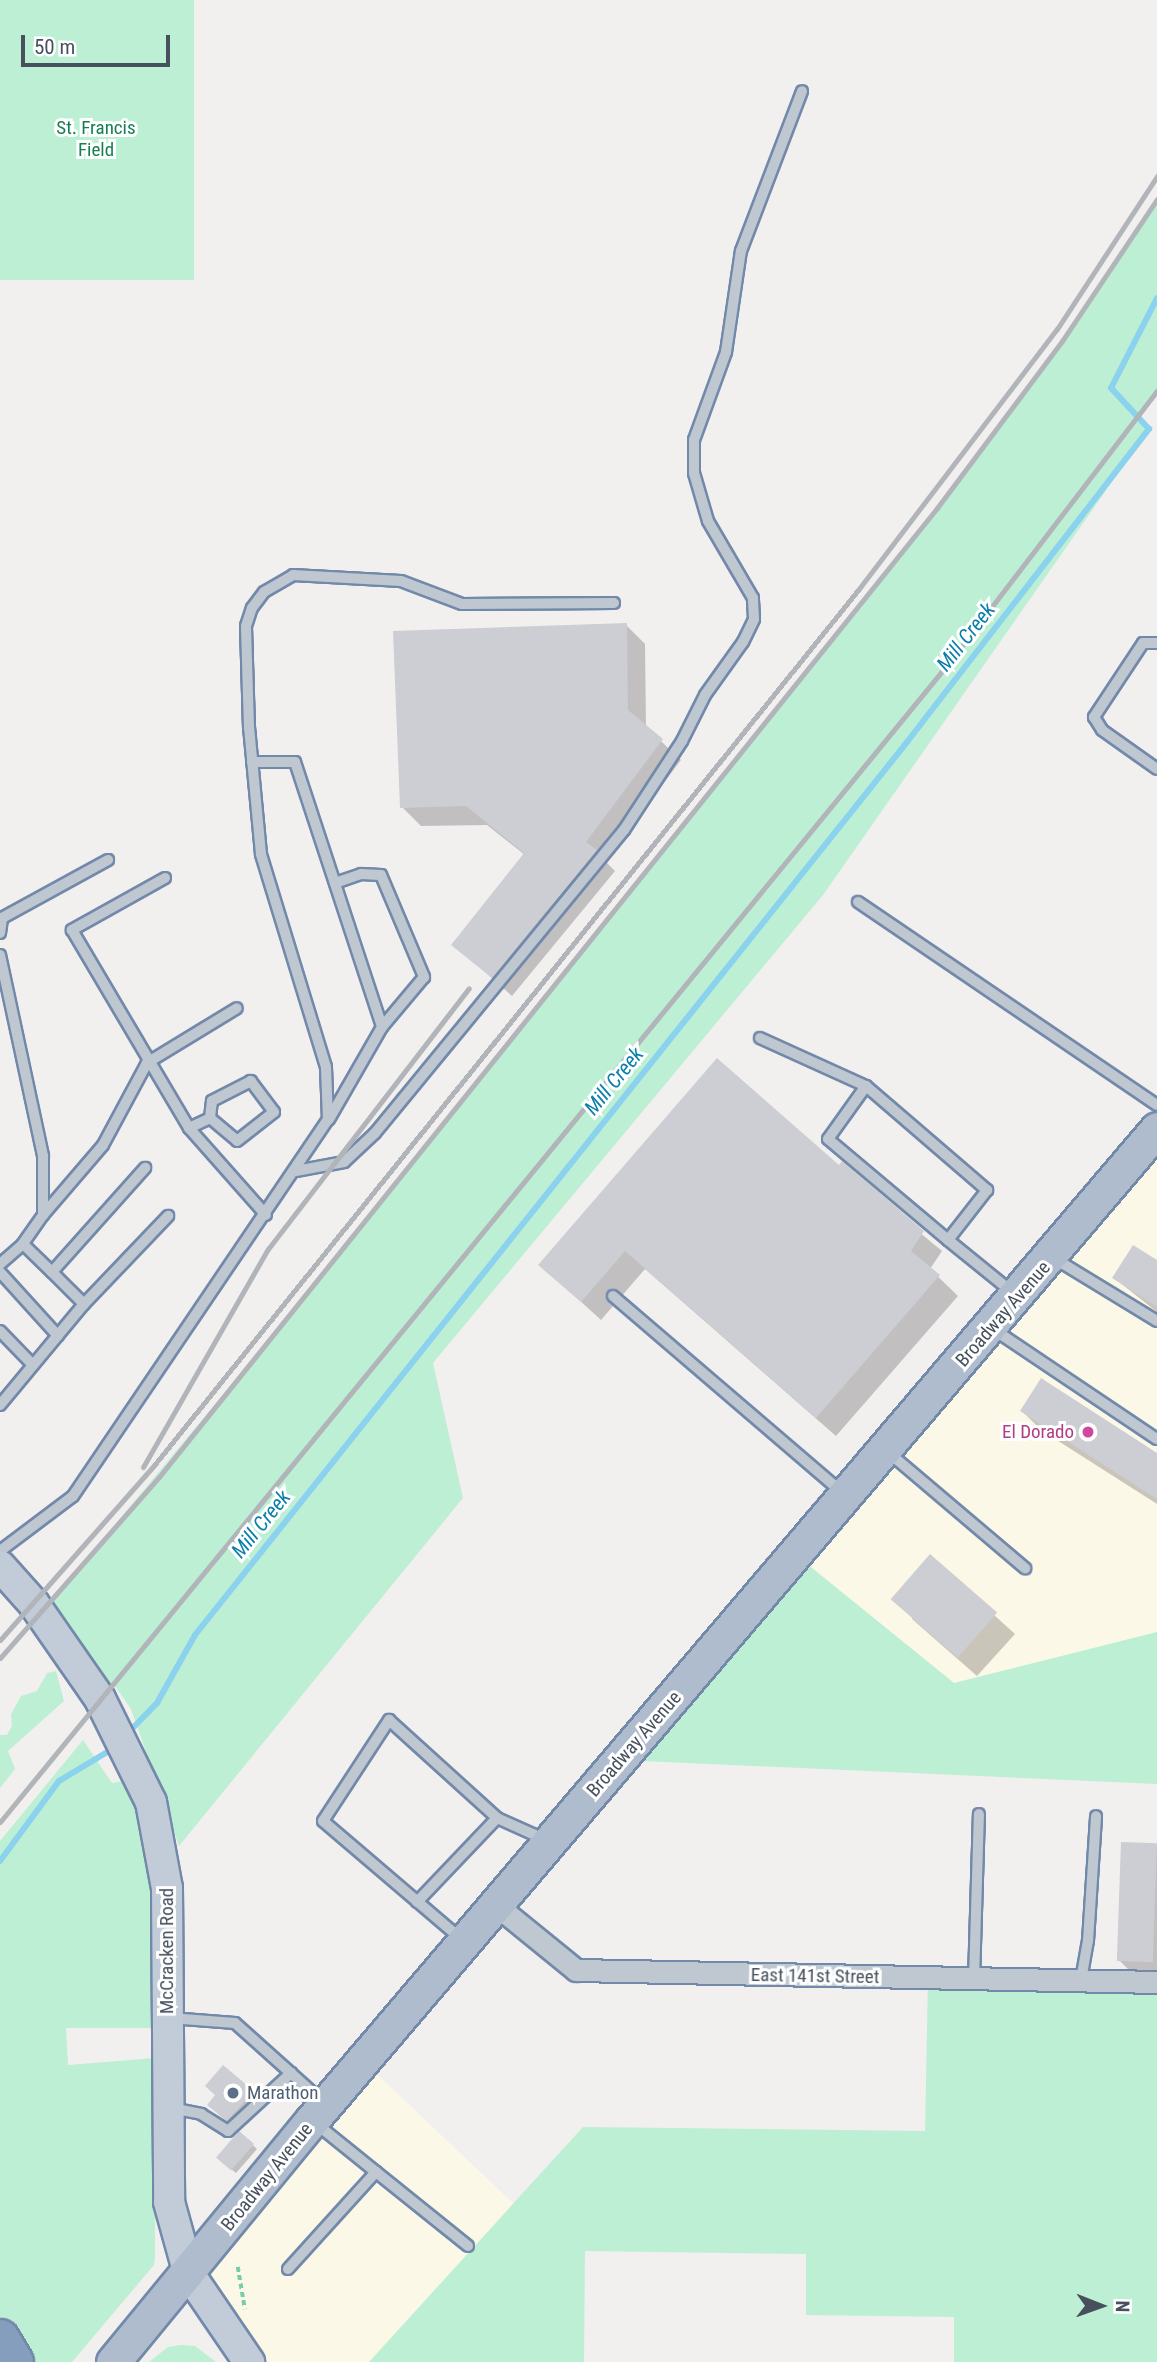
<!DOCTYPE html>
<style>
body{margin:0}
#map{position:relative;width:1157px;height:2362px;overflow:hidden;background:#f2efef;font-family:"Roboto Condensed",sans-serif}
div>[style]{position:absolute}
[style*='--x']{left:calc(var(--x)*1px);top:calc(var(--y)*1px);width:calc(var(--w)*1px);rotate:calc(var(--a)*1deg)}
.commercial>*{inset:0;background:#fcf8e8}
.green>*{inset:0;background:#bdefd4;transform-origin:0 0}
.shadow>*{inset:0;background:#0003}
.stream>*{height:6px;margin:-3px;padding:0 3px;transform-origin:3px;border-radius:3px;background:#8ad2ed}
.building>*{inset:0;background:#ccced4;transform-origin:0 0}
.path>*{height:3.5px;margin-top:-1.75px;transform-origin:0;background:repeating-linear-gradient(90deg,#75cea8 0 5px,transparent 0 8.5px)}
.roads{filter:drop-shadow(2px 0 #7289aa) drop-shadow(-2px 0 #7289aa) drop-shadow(0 2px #7289aa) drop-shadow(0 -2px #7289aa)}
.lane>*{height:10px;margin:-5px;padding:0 5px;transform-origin:5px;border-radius:5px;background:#bfc8d1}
.street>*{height:21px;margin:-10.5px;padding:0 10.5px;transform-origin:10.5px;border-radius:10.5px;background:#bfc8d1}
.secondary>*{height:30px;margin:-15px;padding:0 15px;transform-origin:15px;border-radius:15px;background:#c2cbd8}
.primary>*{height:33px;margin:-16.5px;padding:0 16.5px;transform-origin:16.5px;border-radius:16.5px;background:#aebcce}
.highway>*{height:38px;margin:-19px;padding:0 19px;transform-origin:19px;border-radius:19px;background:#869ebe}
.rail>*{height:5px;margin:-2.5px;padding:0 2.5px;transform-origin:2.5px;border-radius:2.5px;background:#b1b4b9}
.dots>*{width:19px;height:19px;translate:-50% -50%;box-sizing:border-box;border:4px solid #fff;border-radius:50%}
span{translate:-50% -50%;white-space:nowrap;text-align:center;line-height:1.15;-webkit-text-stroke:6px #fff;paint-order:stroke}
.park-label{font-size:19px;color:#167f52}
.street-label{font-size:19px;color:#47515d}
.hotel-label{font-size:19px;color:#b23c85}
.right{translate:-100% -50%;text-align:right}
.service-label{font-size:19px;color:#4e5e75}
.left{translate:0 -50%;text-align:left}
.water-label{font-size:21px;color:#0b7fab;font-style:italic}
.north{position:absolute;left:1066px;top:2271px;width:70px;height:70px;-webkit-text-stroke:5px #fff;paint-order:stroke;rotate:91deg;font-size:19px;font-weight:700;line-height:28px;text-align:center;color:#47515d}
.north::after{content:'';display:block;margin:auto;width:24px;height:32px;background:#47515d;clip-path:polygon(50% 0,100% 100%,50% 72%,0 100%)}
.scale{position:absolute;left:21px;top:35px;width:149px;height:32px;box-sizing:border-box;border:4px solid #47515d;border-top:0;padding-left:9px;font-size:21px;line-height:24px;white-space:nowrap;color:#47515d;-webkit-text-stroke:5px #fff;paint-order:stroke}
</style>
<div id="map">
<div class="commercial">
<i style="clip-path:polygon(1157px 1129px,1157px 1632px,954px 1683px,796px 1555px)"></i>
<i style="clip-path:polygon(363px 2061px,514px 2204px,369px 2362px,249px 2362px,189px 2274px)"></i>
</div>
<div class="green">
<i style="left:0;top:0;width:194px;height:280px"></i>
<i style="clip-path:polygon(1157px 199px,1157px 390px,1136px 417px,1149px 429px,823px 895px,433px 1363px,463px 1498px,179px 1846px,131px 1709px,113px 1683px,100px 1699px,41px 1614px,332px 1263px,937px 508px,1062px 341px)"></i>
<i style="clip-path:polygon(796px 1555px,954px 1683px,1157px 1632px,1157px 1784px,620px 1760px)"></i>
<i style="clip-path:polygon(56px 1671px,64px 1701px,8px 1751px,15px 1769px,0 1788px,0 1735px,7px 1735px,12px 1726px,11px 1714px,21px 1696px,37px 1691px,47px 1673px)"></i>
<i style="clip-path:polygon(83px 1740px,112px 1783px,123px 1781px,145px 1834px,152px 1881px,153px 2028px,66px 2028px,68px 2065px,155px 2058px,155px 2257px,154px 2265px,72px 2362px,0 2362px,0 1841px)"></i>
<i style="clip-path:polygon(928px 1979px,1157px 1982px,1157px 2362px,954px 2362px,954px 2317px,806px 2315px,806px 2254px,585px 2251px,584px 2362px,369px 2362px,583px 2127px,925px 2131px)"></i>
<i style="clip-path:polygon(181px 2345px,195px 2346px,216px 2362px,149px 2362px,168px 2347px)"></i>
</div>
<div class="shadow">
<i style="clip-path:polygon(626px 625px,645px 644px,646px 727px,681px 760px,605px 861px,615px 871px,512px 996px,454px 944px,525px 855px,487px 825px,421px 826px,402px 807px)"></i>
<i style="clip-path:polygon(840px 1167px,942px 1251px,930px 1269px,958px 1296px,836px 1436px,645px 1269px,601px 1320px,541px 1265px)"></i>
<i style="clip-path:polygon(1157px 1262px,1157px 1312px,1114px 1278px)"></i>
<i style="clip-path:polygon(1022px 1411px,1157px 1455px,1157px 1504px,1041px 1430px)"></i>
<i style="clip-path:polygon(930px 1557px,1015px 1634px,977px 1676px,912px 1619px)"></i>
<i style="clip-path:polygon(1157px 1844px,1157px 1980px,1139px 1980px,1120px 1961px)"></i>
<i style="clip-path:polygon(223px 2067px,262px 2102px,237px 2129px,218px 2114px)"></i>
<i style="clip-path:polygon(240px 2134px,257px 2149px,236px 2173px,221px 2161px)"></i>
</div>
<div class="stream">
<i style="--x:126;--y:1735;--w:45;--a:-45.9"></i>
<i style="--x:157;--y:1703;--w:78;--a:-60.8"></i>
<i style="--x:195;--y:1635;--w:1142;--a:-51.43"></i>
<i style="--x:907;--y:742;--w:396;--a:-52.3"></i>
<i style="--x:1149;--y:429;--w:56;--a:-132.8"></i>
<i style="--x:1111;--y:388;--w:101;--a:-62.9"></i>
<i style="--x:0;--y:1861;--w:99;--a:-53.6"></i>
<i style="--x:59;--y:1781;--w:64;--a:-31"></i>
</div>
<div class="building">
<i style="clip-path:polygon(627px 623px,628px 710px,663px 739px,586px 842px,597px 850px,492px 978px,451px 945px,524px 853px,466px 806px,400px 808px,393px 631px)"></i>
<i style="clip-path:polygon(717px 1058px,839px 1165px,842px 1161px,924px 1231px,911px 1251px,940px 1275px,816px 1418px,625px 1251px,581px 1302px,538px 1265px)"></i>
<i style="clip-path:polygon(1133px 1245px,1157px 1260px,1157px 1307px,1112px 1278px)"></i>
<i style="clip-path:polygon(1041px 1378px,1157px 1453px,1157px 1499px,1020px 1411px)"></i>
<i style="left:930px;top:1554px;width:89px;height:60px;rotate:41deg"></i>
<i style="left:1121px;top:1842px;width:36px;height:119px;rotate:2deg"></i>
<i style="clip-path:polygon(223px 2065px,254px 2091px,227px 2121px,207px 2105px,215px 2095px,205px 2086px)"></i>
<i style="left:239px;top:2131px;width:20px;height:35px;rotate:41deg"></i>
</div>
<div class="path">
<i style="--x:238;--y:2267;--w:43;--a:80.5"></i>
</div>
<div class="roads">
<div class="lane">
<i style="--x:1157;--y:643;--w:14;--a:180"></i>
<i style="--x:1143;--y:643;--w:89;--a:123.5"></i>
<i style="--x:1094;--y:717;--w:15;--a:58"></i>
<i style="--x:1102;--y:730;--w:67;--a:35.3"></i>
<i style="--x:252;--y:762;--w:43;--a:0"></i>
<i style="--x:295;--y:762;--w:279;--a:71.8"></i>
<i style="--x:382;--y:1027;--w:106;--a:119.9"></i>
<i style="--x:165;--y:878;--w:107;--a:150.8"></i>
<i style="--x:72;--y:930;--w:230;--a:59.4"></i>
<i style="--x:189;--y:1128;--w:116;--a:48.5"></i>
<i style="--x:335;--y:883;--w:28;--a:-19"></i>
<i style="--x:361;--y:874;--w:20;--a:3"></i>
<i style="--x:381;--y:875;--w:111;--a:67.1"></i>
<i style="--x:424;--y:977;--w:65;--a:130"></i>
<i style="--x:858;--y:902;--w:361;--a:34.2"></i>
<i style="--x:0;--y:933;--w:15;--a:-82"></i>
<i style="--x:2;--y:918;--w:121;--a:-28.7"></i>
<i style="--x:0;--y:955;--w:206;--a:77.9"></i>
<i style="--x:43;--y:1156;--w:59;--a:90"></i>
<i style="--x:43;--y:1215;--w:35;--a:125"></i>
<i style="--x:23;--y:1244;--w:30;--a:139"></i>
<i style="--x:760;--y:1038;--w:116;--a:24.4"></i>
<i style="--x:866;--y:1086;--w:160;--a:40.7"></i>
<i style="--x:987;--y:1190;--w:63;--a:128"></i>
<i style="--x:948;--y:1240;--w:82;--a:39.1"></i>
<i style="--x:866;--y:1086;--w:65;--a:125.6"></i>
<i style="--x:828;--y:1139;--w:157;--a:40.1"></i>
<i style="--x:189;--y:1128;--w:23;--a:-25"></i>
<i style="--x:210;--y:1118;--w:35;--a:40"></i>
<i style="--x:237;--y:1141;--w:47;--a:-38.1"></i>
<i style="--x:274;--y:1112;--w:39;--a:-127"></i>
<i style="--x:251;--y:1081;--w:44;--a:152.9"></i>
<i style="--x:212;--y:1101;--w:17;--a:97"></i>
<i style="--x:296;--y:1171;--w:49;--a:-10.6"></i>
<i style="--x:344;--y:1162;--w:42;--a:-43.1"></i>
<i style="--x:375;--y:1133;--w:392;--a:-50.6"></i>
<i style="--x:624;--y:830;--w:106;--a:-56.9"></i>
<i style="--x:682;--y:741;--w:51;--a:-63.4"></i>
<i style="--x:705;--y:695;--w:65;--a:-54.4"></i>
<i style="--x:743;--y:642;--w:25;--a:-64"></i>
<i style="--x:754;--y:619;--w:21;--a:-93"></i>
<i style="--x:753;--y:598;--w:89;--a:-120.3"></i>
<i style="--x:708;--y:521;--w:50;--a:-106.3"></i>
<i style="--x:694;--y:473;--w:33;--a:-90"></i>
<i style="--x:694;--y:440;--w:94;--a:-70"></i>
<i style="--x:726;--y:352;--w:102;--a:-81.6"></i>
<i style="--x:741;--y:251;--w:171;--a:-69.1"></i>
<i style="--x:43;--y:1215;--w:92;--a:-49.4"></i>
<i style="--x:103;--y:1145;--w:93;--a:-61.8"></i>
<i style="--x:147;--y:1063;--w:105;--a:-31.4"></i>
<i style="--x:23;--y:1244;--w:40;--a:44"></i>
<i style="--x:1052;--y:1257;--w:123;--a:31.4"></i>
<i style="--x:0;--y:1272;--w:86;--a:47.8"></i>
<i style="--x:613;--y:1296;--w:301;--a:40.6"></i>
<i style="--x:84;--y:1304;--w:45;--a:-135"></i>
<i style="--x:52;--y:1272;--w:140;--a:-48.2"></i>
<i style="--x:993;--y:1329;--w:197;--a:33.9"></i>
<i style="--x:0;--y:1331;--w:47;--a:45.9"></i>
<i style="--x:0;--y:1405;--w:131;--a:-50.3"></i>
<i style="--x:84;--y:1304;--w:122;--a:-46.3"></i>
<i style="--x:888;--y:1452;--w:180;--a:40.3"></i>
<i style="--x:0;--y:1551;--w:91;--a:-37"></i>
<i style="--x:73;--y:1496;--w:454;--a:-55.9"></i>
<i style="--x:328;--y:1120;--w:53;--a:-92.2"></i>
<i style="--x:326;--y:1067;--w:223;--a:-107"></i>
<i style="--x:261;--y:854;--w:127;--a:-95.4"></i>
<i style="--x:249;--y:728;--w:102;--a:-91.7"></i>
<i style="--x:246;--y:626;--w:19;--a:-72"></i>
<i style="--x:252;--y:608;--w:20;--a:-53"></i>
<i style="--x:264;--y:592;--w:34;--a:-30"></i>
<i style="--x:293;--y:575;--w:108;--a:3.2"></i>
<i style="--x:401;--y:581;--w:65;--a:20.7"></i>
<i style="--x:462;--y:604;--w:152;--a:-0.4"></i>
<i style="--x:417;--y:1902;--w:116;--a:-46.4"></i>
<i style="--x:460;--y:1938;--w:180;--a:-139.5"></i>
<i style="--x:323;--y:1821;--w:121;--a:-56.8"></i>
<i style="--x:389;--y:1720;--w:146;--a:42.2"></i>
<i style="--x:497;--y:1818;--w:51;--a:24.1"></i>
<i style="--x:974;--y:1980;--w:166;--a:-88.3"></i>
<i style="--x:1081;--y:1980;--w:40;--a:-80"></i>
<i style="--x:1088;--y:1941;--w:125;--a:-86.3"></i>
<i style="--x:170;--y:2018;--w:65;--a:4.4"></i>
<i style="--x:235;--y:2023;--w:118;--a:41.9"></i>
<i style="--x:171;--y:2108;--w:31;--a:11"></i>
<i style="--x:201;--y:2114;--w:32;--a:32"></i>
<i style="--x:228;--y:2131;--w:86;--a:-42.6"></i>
<i style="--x:376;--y:2172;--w:118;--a:38.8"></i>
<i style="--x:288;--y:2269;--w:131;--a:-47.8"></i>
<i style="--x:376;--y:2172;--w:80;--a:-141.1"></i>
</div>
<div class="street">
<i style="--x:496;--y:1905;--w:103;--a:39.1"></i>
<i style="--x:576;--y:1970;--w:581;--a:1.18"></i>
</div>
<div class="secondary">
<i style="--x:0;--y:1566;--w:51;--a:48.2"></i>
<i style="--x:34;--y:1604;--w:116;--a:55.2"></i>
<i style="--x:100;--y:1699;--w:115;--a:63.7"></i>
<i style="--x:151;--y:1802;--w:87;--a:79.5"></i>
<i style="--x:167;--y:1888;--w:314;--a:89.6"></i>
<i style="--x:169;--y:2202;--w:75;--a:74.5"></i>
<i style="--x:189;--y:2274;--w:107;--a:55.7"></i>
</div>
<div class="primary">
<i style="--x:113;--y:2362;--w:313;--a:-50.6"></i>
<i style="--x:312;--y:2120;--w:1302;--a:-49.55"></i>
</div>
<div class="highway">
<i style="--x:0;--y:2339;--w:27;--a:59"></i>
</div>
</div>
<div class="rail">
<i style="--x:143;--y:1467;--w:251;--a:-60.2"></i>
<i style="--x:268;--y:1249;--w:329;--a:-52.4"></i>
<i style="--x:0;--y:1640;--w:235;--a:-48.6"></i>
<i style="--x:155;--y:1464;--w:1122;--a:-51.19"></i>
<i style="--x:858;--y:590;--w:328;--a:-52.7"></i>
<i style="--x:1057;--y:329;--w:183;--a:-56.8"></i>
<i style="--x:0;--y:1658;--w:241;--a:-48.7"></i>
<i style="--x:159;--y:1477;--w:1243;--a:-51.24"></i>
<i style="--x:937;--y:508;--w:209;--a:-53.2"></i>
<i style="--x:1062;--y:341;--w:171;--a:-56.2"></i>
<i style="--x:0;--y:1822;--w:1502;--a:-50.7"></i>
<i style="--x:951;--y:660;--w:339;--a:-52.6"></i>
</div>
<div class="dots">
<i style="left:1088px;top:1432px;background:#d1479c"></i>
<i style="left:233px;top:2093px;background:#5c6f8a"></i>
</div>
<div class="park-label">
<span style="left:96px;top:139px">St. Francis<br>Field</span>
</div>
<div class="street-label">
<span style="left:1003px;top:1314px;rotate:-49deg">Broadway Avenue</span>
<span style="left:634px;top:1744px;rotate:-49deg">Broadway Avenue</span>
<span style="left:167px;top:1951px;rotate:-90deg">McCracken Road</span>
<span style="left:815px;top:1976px;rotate:1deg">East 141st Street</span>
<span style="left:267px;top:2177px;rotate:-51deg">Broadway Avenue</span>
</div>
<div class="hotel-label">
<span class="right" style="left:1074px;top:1432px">El Dorado</span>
</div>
<div class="service-label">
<span class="left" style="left:247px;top:2093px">Marathon</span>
</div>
<div class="water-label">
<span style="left:966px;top:637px;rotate:-52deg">Mill Creek</span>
<span style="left:614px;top:1081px;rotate:-51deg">Mill Creek</span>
<span style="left:261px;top:1524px;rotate:-51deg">Mill Creek</span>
</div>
<div class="north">N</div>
<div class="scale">50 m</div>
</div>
